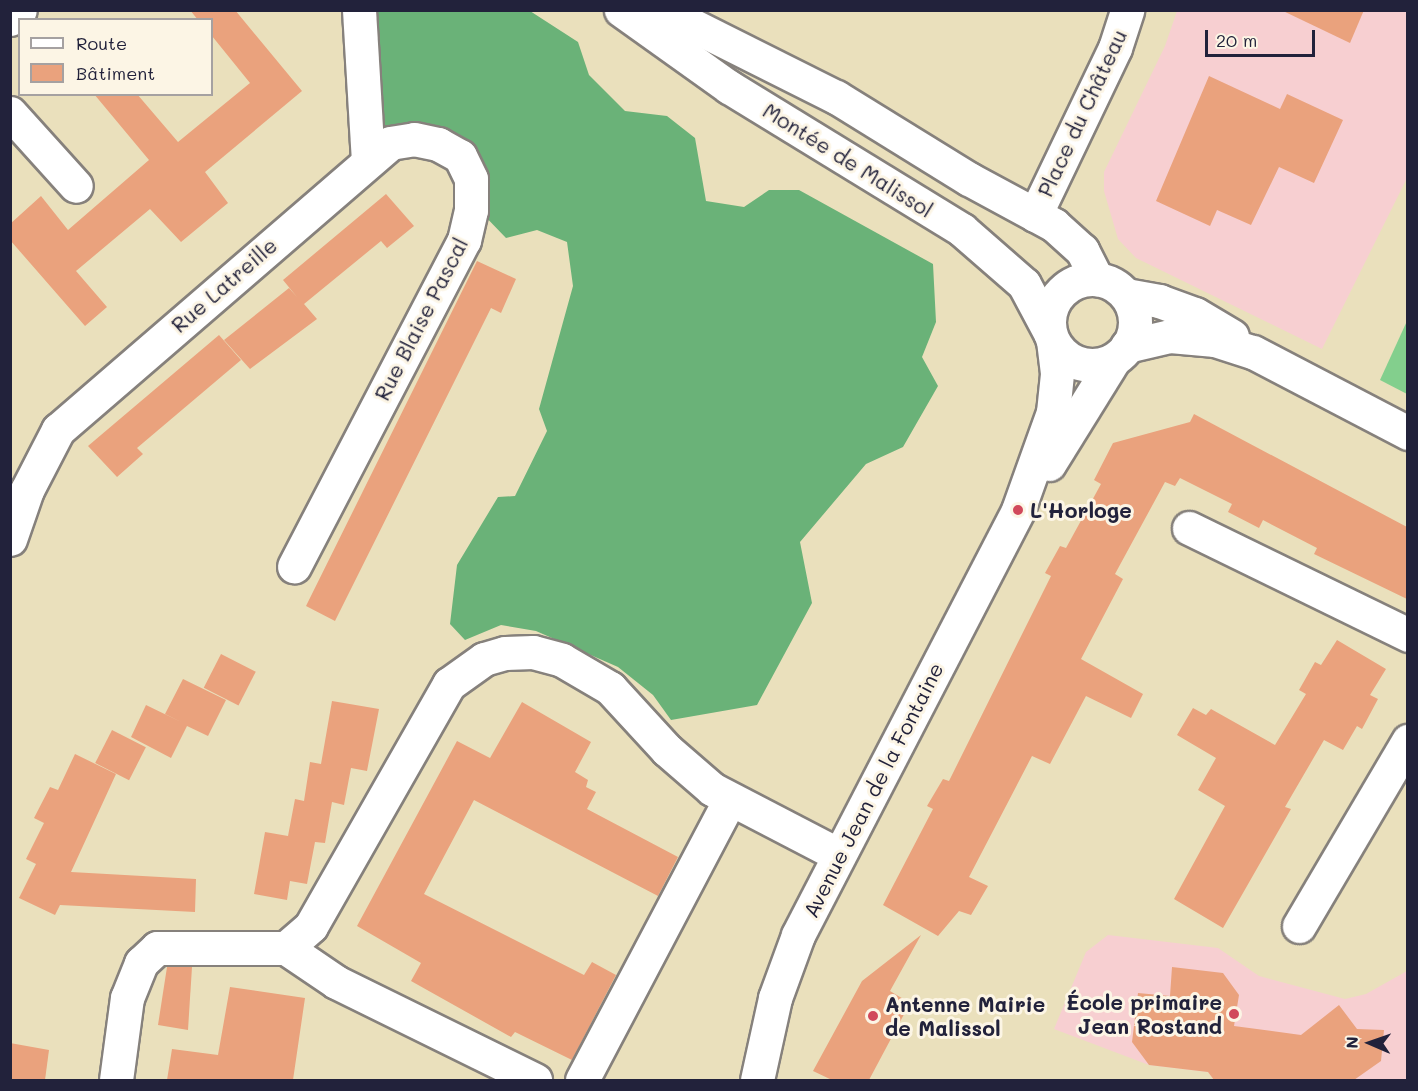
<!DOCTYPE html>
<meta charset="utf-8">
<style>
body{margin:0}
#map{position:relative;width:1418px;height:1091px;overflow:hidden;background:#eae0bc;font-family:Mali,sans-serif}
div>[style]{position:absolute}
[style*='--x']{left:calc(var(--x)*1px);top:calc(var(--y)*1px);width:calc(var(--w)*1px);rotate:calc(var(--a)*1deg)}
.built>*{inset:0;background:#f7cfd1}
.green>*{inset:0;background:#83cf8d}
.forest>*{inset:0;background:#6ab278}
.building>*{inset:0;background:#eaa27d;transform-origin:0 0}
.roads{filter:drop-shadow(2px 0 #86817c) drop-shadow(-2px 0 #86817c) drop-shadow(0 2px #86817c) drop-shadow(0 -2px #86817c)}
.minor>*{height:33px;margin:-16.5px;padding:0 16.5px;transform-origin:16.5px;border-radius:16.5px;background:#fff}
.minor>.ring{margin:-16.5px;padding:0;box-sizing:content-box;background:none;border:33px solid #fff;border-radius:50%}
.dots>*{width:16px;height:16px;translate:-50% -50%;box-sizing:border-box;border:3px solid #fcf5e5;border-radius:50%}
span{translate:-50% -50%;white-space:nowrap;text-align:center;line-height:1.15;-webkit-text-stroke:6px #fcf5e5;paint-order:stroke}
.street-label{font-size:21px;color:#22223b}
.poi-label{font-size:21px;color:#22223b;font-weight:700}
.left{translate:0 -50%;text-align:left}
.right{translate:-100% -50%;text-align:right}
.frame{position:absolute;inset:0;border:12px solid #22223b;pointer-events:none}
.legend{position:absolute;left:18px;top:18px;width:195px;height:78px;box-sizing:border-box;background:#fcf5e5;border:2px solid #a5a1a1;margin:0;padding:8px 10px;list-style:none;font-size:18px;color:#22223b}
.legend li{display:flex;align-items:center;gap:12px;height:30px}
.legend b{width:30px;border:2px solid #a5a1a1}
.north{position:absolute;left:1340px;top:1013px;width:60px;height:60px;-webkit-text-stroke:4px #fcf5e5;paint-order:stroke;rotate:272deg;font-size:16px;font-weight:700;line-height:24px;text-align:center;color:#22223b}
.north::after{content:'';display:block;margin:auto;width:21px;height:27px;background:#22223b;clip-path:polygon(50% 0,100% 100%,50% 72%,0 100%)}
.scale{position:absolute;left:1205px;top:30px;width:110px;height:27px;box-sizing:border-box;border:3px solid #22223b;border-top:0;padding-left:8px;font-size:18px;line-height:21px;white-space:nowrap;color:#22223b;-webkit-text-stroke:4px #fcf5e5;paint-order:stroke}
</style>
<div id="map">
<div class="built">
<i style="clip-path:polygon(1177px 11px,1407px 11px,1407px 178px,1322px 349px,1136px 258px,1118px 239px,1104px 191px,1104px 172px,1165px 46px)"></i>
<i style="clip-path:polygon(1108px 935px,1218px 948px,1259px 976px,1345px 999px,1366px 994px,1407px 971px,1407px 1080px,1214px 1080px,1208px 1072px,1149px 1065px,1054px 1029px,1086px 952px)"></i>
</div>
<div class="green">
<i style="clip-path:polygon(1407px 321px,1407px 394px,1380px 380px)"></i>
</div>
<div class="forest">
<i style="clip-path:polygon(375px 11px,530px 11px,578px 42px,589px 75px,625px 111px,667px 116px,695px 138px,706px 201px,744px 207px,769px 190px,799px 190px,933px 264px,936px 322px,922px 357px,938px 386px,903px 447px,866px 464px,800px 542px,812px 603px,757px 705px,671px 720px,653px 695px,618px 667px,536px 631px,501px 625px,465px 640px,450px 624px,457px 565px,498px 497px,515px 496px,547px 431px,539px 409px,573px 286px,567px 242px,537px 230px,506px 238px,479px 210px,426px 126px,381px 128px)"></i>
</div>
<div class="building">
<i style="clip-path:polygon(190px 10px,235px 10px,302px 91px,205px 172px,228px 203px,181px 242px,150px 209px,76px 271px,107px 307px,85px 326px,10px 240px,10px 224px,41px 196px,68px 230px,149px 160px,94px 94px,137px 94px,178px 142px,250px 83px,212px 36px,212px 20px,198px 20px)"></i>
<i style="clip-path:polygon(1281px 10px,1364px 10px,1350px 43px)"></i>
<i style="clip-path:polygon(1209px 76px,1280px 109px,1287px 94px,1343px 120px,1314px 183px,1279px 167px,1251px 225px,1217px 210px,1210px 226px,1156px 201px)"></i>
<i style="clip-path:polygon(386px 194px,414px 226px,387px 248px,381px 241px,304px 304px,317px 319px,250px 369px,224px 340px,289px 288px,297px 297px,283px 280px)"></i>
<i style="clip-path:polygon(477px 261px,516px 279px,501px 313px,491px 308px,335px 621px,306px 606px)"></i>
<i style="clip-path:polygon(219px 335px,241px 360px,137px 448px,143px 454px,117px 477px,88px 446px)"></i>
<i style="clip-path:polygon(1194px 414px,1407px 527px,1407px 599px,1314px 554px,1317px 548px,1263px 520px,1259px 528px,1228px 512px,1232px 504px,1180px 478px,1175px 486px,1165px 482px,1115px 574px,1123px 579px,1081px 659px,1143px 694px,1131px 718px,1086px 696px,1050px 764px,1032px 756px,969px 877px,988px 886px,971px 915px,959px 911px,938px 936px,883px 905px,933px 809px,927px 806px,943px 779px,949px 781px,1051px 576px,1045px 573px,1060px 546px,1066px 548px,1101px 484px,1094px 480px,1113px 443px,1190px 422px)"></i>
<i style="clip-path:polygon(1337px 640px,1386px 669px,1370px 695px,1378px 699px,1362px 729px,1357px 726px,1343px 750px,1324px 740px,1285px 807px,1291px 809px,1223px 928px,1174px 899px,1225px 806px,1198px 790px,1216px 758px,1177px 735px,1193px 708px,1206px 715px,1211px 709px,1275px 745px,1306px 694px,1299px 690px,1315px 662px,1321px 665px)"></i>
<i style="left:221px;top:654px;width:39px;height:38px;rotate:27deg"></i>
<i style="clip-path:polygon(183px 679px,226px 700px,208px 736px,187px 726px,171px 758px,131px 737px,146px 705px,181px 722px,165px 714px)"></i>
<i style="clip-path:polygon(332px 701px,379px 709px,367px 771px,351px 768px,344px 805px,332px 802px,325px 843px,315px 842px,307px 884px,290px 881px,287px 900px,254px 894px,265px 832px,288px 836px,295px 799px,304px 801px,310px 762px,321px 764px)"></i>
<i style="clip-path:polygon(522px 702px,591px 742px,575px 772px,588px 780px,586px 787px,596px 792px,587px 809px,678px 857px,658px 896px,474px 800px,424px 894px,584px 975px,592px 962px,616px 975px,572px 1060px,515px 1032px,511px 1037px,411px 981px,421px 963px,357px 926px,457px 741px,490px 758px)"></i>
<i style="left:112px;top:730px;width:38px;height:37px;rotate:27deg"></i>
<i style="clip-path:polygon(75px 754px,116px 774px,71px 872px,196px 879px,195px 912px,60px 905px,55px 915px,19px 898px,36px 864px,26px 859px,44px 823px,34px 818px,50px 787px,58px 790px)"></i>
<i style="clip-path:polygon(921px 935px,890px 991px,910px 1003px,869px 1080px,832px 1080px,813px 1071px,862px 981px)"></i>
<i style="clip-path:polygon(167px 967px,192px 967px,188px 1030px,158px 1025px)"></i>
<i style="clip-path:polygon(1172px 967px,1223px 973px,1239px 995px,1234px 1026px,1301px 1035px,1339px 1005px,1357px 1029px,1384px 1030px,1381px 1061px,1354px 1080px,1214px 1080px,1208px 1072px,1149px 1065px,1132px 1042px,1138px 993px,1170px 996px)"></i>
<i style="clip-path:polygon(230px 987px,305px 998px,293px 1080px,167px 1080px,172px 1049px,218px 1055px)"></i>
<i style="clip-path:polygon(10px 1043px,49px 1050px,45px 1080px,10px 1080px)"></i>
</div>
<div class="roads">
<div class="minor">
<i style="--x:359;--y:10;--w:150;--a:86.6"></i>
<i style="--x:621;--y:10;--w:133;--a:35.5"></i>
<i style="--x:729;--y:87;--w:273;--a:31.5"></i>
<i style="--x:962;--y:230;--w:82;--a:41.1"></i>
<i style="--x:1024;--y:284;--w:55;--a:62"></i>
<i style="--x:662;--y:10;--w:195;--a:26.6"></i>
<i style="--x:836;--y:97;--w:156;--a:31.7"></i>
<i style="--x:969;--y:179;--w:97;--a:28.4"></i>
<i style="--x:1054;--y:225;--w:38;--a:42"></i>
<i style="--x:1082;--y:250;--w:33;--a:63"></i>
<i style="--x:10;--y:19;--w:13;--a:-42"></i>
<i style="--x:10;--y:113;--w:98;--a:47.9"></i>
<i style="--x:1035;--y:215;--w:185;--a:-64.4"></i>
<i style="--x:1115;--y:48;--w:40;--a:-72"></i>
<i class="ring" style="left:1049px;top:279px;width:53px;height:53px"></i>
<i style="--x:1126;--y:295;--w:34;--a:10"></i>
<i style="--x:1159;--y:301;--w:38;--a:20"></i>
<i style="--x:1195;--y:314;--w:43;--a:30.7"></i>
<i style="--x:1127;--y:346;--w:44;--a:-13.1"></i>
<i style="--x:1170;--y:336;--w:45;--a:5.1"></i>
<i style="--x:1215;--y:340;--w:40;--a:18"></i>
<i style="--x:1253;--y:352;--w:175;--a:27.6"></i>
<i style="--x:1049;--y:464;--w:123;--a:-58.2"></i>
<i style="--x:1189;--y:528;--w:244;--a:26"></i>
<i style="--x:10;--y:539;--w:52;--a:-70.9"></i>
<i style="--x:27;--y:490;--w:68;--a:-62.7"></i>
<i style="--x:58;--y:430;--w:439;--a:-40.8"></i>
<i style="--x:390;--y:143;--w:24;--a:-9"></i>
<i style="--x:414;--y:139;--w:25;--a:12"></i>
<i style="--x:438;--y:144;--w:25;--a:29"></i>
<i style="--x:460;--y:156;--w:25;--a:64"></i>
<i style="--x:471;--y:179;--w:31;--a:90"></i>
<i style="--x:471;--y:210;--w:31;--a:103"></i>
<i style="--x:464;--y:240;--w:368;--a:117.5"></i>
<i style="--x:1299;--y:926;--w:215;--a:-59.5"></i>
<i style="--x:286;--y:948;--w:60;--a:34.2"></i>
<i style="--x:336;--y:982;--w:222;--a:26.2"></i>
<i style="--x:116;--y:1080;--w:83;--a:-82.4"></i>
<i style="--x:127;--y:998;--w:38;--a:-68"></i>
<i style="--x:141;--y:963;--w:22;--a:-43"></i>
<i style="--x:157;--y:948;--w:129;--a:0"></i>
<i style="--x:286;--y:948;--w:33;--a:-41"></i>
<i style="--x:311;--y:926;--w:279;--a:-60.3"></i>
<i style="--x:449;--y:684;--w:43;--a:-35.5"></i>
<i style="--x:484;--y:659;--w:22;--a:-16"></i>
<i style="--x:505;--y:653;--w:28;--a:-2"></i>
<i style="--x:533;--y:652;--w:30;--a:15"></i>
<i style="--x:562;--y:660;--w:56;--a:30.3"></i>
<i style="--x:610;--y:688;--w:84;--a:47.4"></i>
<i style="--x:667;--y:750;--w:60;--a:40.9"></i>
<i style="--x:712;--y:789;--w:141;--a:27.5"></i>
<i style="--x:582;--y:1080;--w:315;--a:-62.2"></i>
<i style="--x:757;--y:1080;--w:84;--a:-77.6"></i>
<i style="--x:775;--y:998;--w:67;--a:-69.9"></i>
<i style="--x:798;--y:935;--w:479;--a:-62.6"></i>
<i style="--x:1018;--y:510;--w:104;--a:-70.3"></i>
<i style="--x:1053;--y:412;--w:39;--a:-84"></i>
<i style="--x:1057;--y:373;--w:31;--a:-97"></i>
</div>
</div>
<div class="dots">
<i style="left:1018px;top:510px;background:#d1495b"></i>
<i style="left:1234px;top:1014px;background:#d1495b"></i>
<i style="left:873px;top:1016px;background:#d1495b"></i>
</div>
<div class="street-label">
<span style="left:1082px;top:113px;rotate:-65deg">Place du Château</span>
<span style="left:848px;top:160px;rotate:32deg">Montée de Malissol</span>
<span style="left:224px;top:285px;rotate:-41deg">Rue Latreille</span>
<span style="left:421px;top:319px;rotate:-63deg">Rue Blaise Pascal</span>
<span style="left:873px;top:790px;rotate:-63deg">Avenue Jean de la Fontaine</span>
</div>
<div class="poi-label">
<span class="left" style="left:1030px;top:510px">L'Horloge</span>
<span class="right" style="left:1222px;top:1014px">École primaire<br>Jean Rostand</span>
<span class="left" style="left:885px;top:1016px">Antenne Mairie<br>de Malissol</span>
</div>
<div class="frame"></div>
<ul class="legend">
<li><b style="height:8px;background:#fff"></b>Route</li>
<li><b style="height:16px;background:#eaa27d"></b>Bâtiment</li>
</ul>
<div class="north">N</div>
<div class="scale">20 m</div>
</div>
